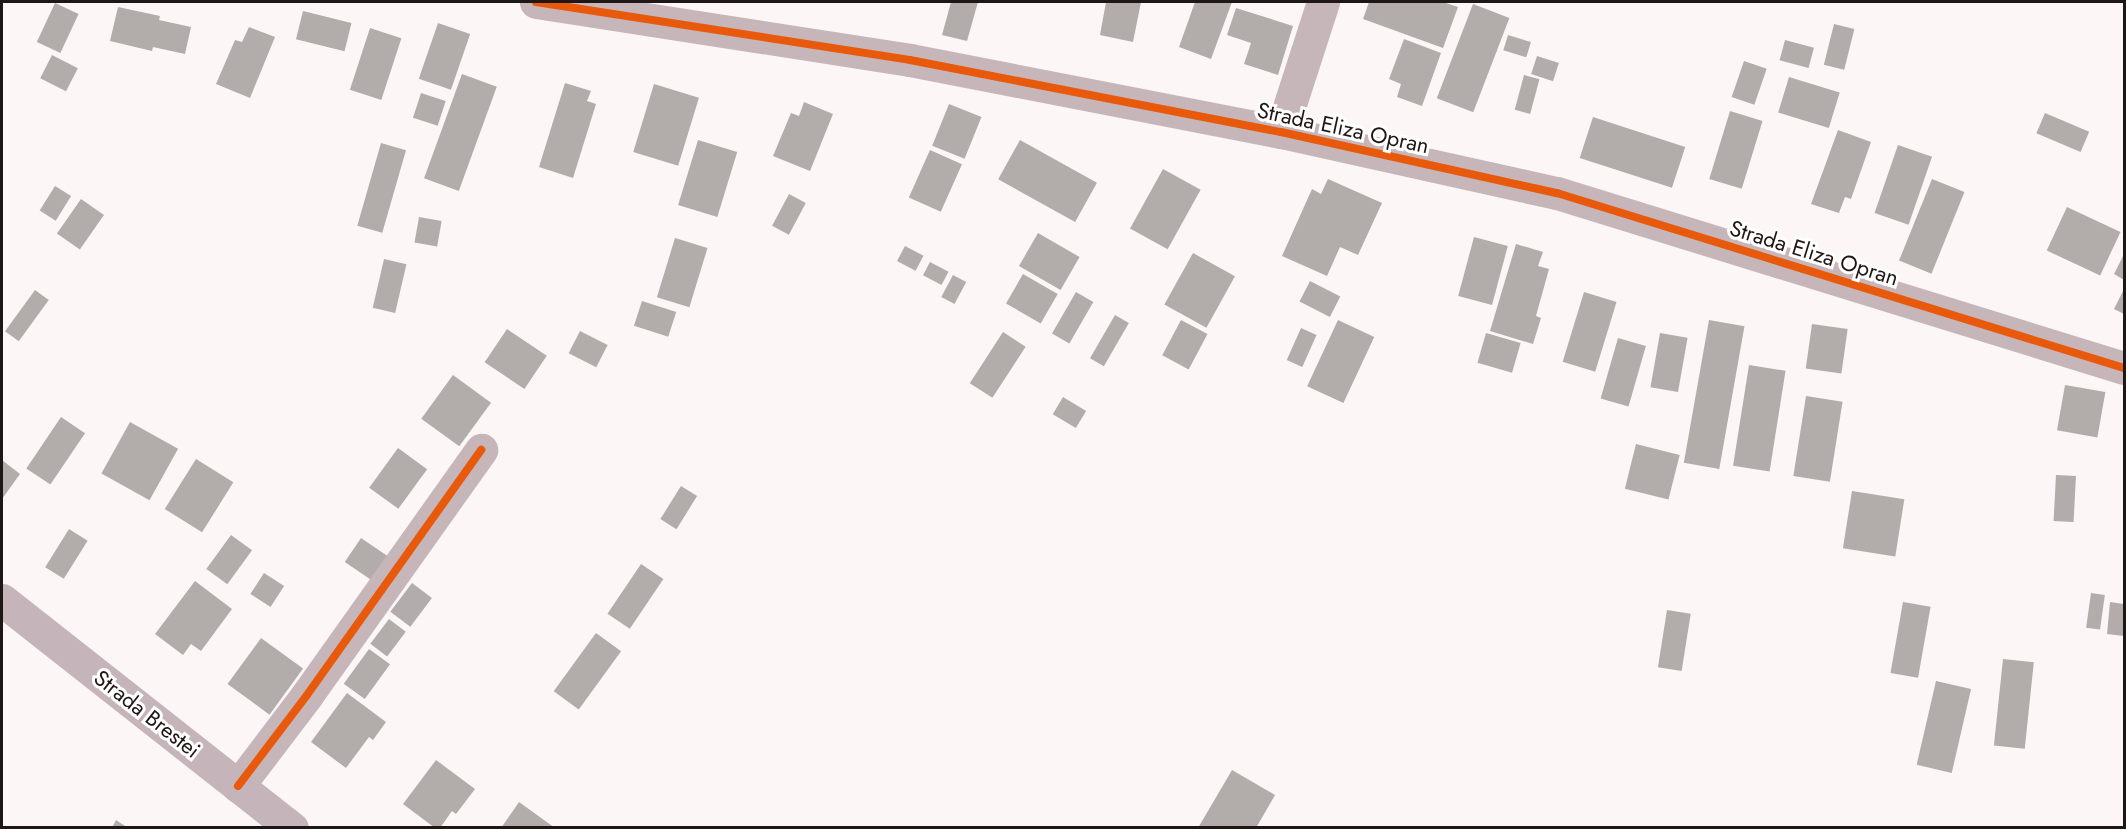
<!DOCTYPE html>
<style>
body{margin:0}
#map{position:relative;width:2126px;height:829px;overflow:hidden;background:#fcf6f6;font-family:Jost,sans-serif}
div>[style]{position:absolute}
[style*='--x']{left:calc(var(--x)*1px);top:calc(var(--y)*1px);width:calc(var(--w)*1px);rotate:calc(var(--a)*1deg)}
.building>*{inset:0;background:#b2acaa;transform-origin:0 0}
.minor>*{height:33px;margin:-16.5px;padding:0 16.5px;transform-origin:16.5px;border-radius:16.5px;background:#c6b6ba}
.secondary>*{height:33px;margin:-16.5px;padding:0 16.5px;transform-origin:16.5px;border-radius:16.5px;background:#c5b5ba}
.cycleway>*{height:8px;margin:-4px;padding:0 4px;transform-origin:4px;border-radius:4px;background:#e8590c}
span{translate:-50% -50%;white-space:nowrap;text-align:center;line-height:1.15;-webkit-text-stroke:6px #fff;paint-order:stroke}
.street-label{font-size:22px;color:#1f1716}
.frame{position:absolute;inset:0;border:3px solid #1f1716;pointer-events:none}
</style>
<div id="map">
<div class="building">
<i style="clip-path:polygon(951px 2px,978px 2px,967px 41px,942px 35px)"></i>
<i style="clip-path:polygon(1106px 2px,1141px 2px,1133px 42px,1100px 35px)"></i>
<i style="clip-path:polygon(1195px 2px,1232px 2px,1211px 59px,1179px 47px)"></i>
<i style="clip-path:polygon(1369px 2px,1443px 2px,1458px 7px,1443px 48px,1363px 19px)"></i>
<i style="left:55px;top:3px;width:26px;height:43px;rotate:25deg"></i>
<i style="left:1473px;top:4px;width:39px;height:101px;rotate:21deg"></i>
<i style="clip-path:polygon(118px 7px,160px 16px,159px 20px,191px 27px,185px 54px,153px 47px,152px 51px,110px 41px)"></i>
<i style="clip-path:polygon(1236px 8px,1293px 26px,1278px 75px,1244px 64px,1251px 43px,1227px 35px)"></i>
<i style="left:303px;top:11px;width:50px;height:29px;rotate:14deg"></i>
<i style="left:438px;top:23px;width:34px;height:59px;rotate:19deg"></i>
<i style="left:1834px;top:24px;width:21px;height:42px;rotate:14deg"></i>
<i style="clip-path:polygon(249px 27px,275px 37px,250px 98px,216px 84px,235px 40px,242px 42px)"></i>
<i style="left:370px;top:28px;width:33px;height:65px;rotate:18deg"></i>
<i style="left:1508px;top:35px;width:24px;height:16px;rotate:17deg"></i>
<i style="clip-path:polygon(1404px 39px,1441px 53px,1422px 106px,1397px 97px,1401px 84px,1389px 79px)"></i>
<i style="left:1785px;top:40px;width:30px;height:21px;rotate:15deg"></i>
<i style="left:52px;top:55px;width:29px;height:26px;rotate:27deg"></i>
<i style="left:1537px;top:56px;width:23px;height:19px;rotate:18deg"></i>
<i style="left:1744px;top:61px;width:24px;height:38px;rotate:19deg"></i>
<i style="left:462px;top:74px;width:37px;height:111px;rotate:20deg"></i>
<i style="left:1524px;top:75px;width:16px;height:36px;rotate:15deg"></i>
<i style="left:1789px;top:77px;width:53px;height:37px;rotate:17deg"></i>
<i style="clip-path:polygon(565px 83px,591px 91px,587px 101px,596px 104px,573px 178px,539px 167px)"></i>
<i style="left:654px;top:84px;width:47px;height:71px;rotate:17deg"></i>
<i style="left:421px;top:93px;width:26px;height:26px;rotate:18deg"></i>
<i style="clip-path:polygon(804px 102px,833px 114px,810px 171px,773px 156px,791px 113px,799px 116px)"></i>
<i style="left:949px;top:104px;width:35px;height:45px;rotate:22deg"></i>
<i style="left:1730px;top:111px;width:34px;height:71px;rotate:17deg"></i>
<i style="left:2045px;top:113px;width:48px;height:22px;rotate:23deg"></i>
<i style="left:1593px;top:117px;width:97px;height:43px;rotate:18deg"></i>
<i style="clip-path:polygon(1838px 130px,1871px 142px,1851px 199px,1845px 197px,1839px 213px,1811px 204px)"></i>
<i style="left:698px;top:140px;width:41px;height:68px;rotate:17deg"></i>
<i style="left:1020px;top:140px;width:88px;height:45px;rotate:29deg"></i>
<i style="left:381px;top:143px;width:26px;height:86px;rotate:16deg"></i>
<i style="left:1898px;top:145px;width:36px;height:72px;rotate:19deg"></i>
<i style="left:930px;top:150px;width:35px;height:52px;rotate:24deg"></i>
<i style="left:1163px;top:169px;width:43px;height:68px;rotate:29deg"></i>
<i style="clip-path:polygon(1328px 179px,1382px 203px,1358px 255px,1340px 247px,1327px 276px,1282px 256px,1312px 189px,1321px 194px)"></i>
<i style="left:1932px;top:179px;width:35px;height:88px;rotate:22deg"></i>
<i style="left:55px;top:186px;width:19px;height:29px;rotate:32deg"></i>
<i style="left:789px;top:194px;width:19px;height:36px;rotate:28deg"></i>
<i style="left:81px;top:199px;width:28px;height:42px;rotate:35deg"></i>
<i style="left:2067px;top:207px;width:59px;height:48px;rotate:25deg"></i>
<i style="left:419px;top:217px;width:23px;height:26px;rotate:10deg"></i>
<i style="left:1038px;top:233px;width:48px;height:38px;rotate:30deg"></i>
<i style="left:1474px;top:237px;width:35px;height:61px;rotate:15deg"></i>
<i style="left:675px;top:238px;width:34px;height:62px;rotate:17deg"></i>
<i style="clip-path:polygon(1516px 244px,1543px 252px,1538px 266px,1549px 269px,1536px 316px,1541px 318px,1533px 344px,1490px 331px)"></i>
<i style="left:905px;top:246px;width:21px;height:17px;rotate:28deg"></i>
<i style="left:1193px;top:253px;width:48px;height:59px;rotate:29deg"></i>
<i style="clip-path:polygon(2124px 254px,2124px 280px,2114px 274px)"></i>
<i style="left:384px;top:259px;width:23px;height:50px;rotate:13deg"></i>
<i style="left:930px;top:262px;width:21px;height:15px;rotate:28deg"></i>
<i style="left:1023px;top:274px;width:40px;height:34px;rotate:30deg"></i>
<i style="left:953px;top:275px;width:15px;height:25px;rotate:28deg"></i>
<i style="left:1310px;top:281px;width:34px;height:23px;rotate:27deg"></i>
<i style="clip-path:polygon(2124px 289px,2124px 314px,2114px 309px)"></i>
<i style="left:35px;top:290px;width:17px;height:51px;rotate:36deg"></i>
<i style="left:1076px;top:292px;width:20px;height:48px;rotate:30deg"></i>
<i style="left:1584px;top:292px;width:34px;height:73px;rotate:17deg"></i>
<i style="left:642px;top:301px;width:36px;height:26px;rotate:18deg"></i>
<i style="left:1115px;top:315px;width:16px;height:50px;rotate:30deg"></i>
<i style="left:1181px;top:320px;width:30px;height:40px;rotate:28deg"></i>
<i style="left:1338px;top:320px;width:40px;height:73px;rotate:25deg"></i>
<i style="left:1709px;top:320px;width:36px;height:145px;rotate:10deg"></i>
<i style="left:1812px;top:324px;width:36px;height:45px;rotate:8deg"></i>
<i style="left:1301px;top:328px;width:17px;height:35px;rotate:24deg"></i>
<i style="left:507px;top:329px;width:48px;height:40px;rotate:34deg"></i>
<i style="left:580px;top:331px;width:31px;height:25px;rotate:27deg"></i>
<i style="left:1003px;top:332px;width:27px;height:61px;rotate:33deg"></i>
<i style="left:1486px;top:333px;width:36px;height:31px;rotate:16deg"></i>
<i style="left:1660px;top:333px;width:28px;height:55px;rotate:10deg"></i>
<i style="left:1618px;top:338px;width:29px;height:63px;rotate:16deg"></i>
<i style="left:1749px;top:365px;width:37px;height:102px;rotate:9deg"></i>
<i style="left:453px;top:375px;width:47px;height:54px;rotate:36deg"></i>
<i style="left:2065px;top:385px;width:41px;height:46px;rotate:10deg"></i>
<i style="left:1806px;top:396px;width:37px;height:81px;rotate:9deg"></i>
<i style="left:1063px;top:397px;width:27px;height:20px;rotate:31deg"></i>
<i style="left:61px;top:417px;width:29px;height:62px;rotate:34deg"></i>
<i style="left:130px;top:422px;width:55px;height:59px;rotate:29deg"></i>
<i style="left:1636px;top:444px;width:45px;height:46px;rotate:14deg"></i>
<i style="left:398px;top:448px;width:36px;height:49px;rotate:36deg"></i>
<i style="left:196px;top:459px;width:44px;height:59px;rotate:32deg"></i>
<i style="clip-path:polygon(2px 460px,20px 474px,2px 499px)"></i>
<i style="left:2056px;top:475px;width:20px;height:46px;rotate:3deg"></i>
<i style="left:681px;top:486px;width:19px;height:39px;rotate:32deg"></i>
<i style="left:1852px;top:491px;width:53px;height:58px;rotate:9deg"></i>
<i style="left:69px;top:529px;width:22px;height:45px;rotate:32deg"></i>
<i style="left:231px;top:535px;width:26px;height:42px;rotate:36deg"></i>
<i style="left:361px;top:538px;width:32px;height:29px;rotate:34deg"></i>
<i style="left:641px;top:564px;width:27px;height:60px;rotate:34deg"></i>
<i style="left:264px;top:573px;width:24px;height:25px;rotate:33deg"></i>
<i style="clip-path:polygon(195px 581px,232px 609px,201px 651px,191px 644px,183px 655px,155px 634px)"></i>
<i style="left:412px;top:583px;width:25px;height:36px;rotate:37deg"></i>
<i style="left:2091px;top:593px;width:14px;height:35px;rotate:8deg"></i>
<i style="left:1903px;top:602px;width:28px;height:72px;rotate:10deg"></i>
<i style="clip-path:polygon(2110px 602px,2124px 604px,2124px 636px,2107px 634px)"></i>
<i style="left:1667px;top:610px;width:24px;height:58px;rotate:9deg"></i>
<i style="left:389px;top:619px;width:21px;height:31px;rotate:37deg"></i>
<i style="left:596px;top:633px;width:31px;height:72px;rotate:36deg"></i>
<i style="left:261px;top:638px;width:52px;height:57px;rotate:36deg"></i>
<i style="left:369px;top:649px;width:26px;height:43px;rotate:36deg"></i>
<i style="left:2003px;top:659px;width:31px;height:87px;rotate:6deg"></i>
<i style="left:1936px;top:681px;width:36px;height:86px;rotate:13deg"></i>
<i style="clip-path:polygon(347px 693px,386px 722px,373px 740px,369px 737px,346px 768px,311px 742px)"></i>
<i style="clip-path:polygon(436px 760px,475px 789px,456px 814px,452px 811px,440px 828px,435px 828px,403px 804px)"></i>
<i style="clip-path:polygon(1232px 770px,1275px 795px,1256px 828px,1198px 828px)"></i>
<i style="clip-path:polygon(519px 802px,555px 828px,501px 828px)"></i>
<i style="clip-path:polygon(116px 820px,128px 828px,112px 828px)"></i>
</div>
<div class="minor">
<i style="--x:536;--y:2;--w:378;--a:8.8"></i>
<i style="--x:910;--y:60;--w:378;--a:11"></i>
<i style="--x:1281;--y:132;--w:283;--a:12.5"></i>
<i style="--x:1557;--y:193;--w:593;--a:17.15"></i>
<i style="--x:1281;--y:132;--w:137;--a:-72.1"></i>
<i style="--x:238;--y:786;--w:114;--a:-52.8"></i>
<i style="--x:307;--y:695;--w:301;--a:-54.6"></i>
</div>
<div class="secondary">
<i style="--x:2;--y:600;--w:369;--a:38.2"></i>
</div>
<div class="cycleway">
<i style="--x:536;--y:2;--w:378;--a:8.8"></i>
<i style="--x:910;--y:60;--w:378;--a:11"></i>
<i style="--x:1281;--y:132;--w:283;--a:12.5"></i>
<i style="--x:1557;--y:193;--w:593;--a:17.15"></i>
<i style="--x:238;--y:786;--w:114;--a:-52.8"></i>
<i style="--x:307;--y:695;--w:301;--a:-54.6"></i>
</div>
<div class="street-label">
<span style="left:1343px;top:128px;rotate:12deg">Strada Eliza Opran</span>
<span style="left:1814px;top:253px;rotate:17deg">Strada Eliza Opran</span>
<span style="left:147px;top:714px;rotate:38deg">Strada Brestei</span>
</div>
<div class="frame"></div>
</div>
